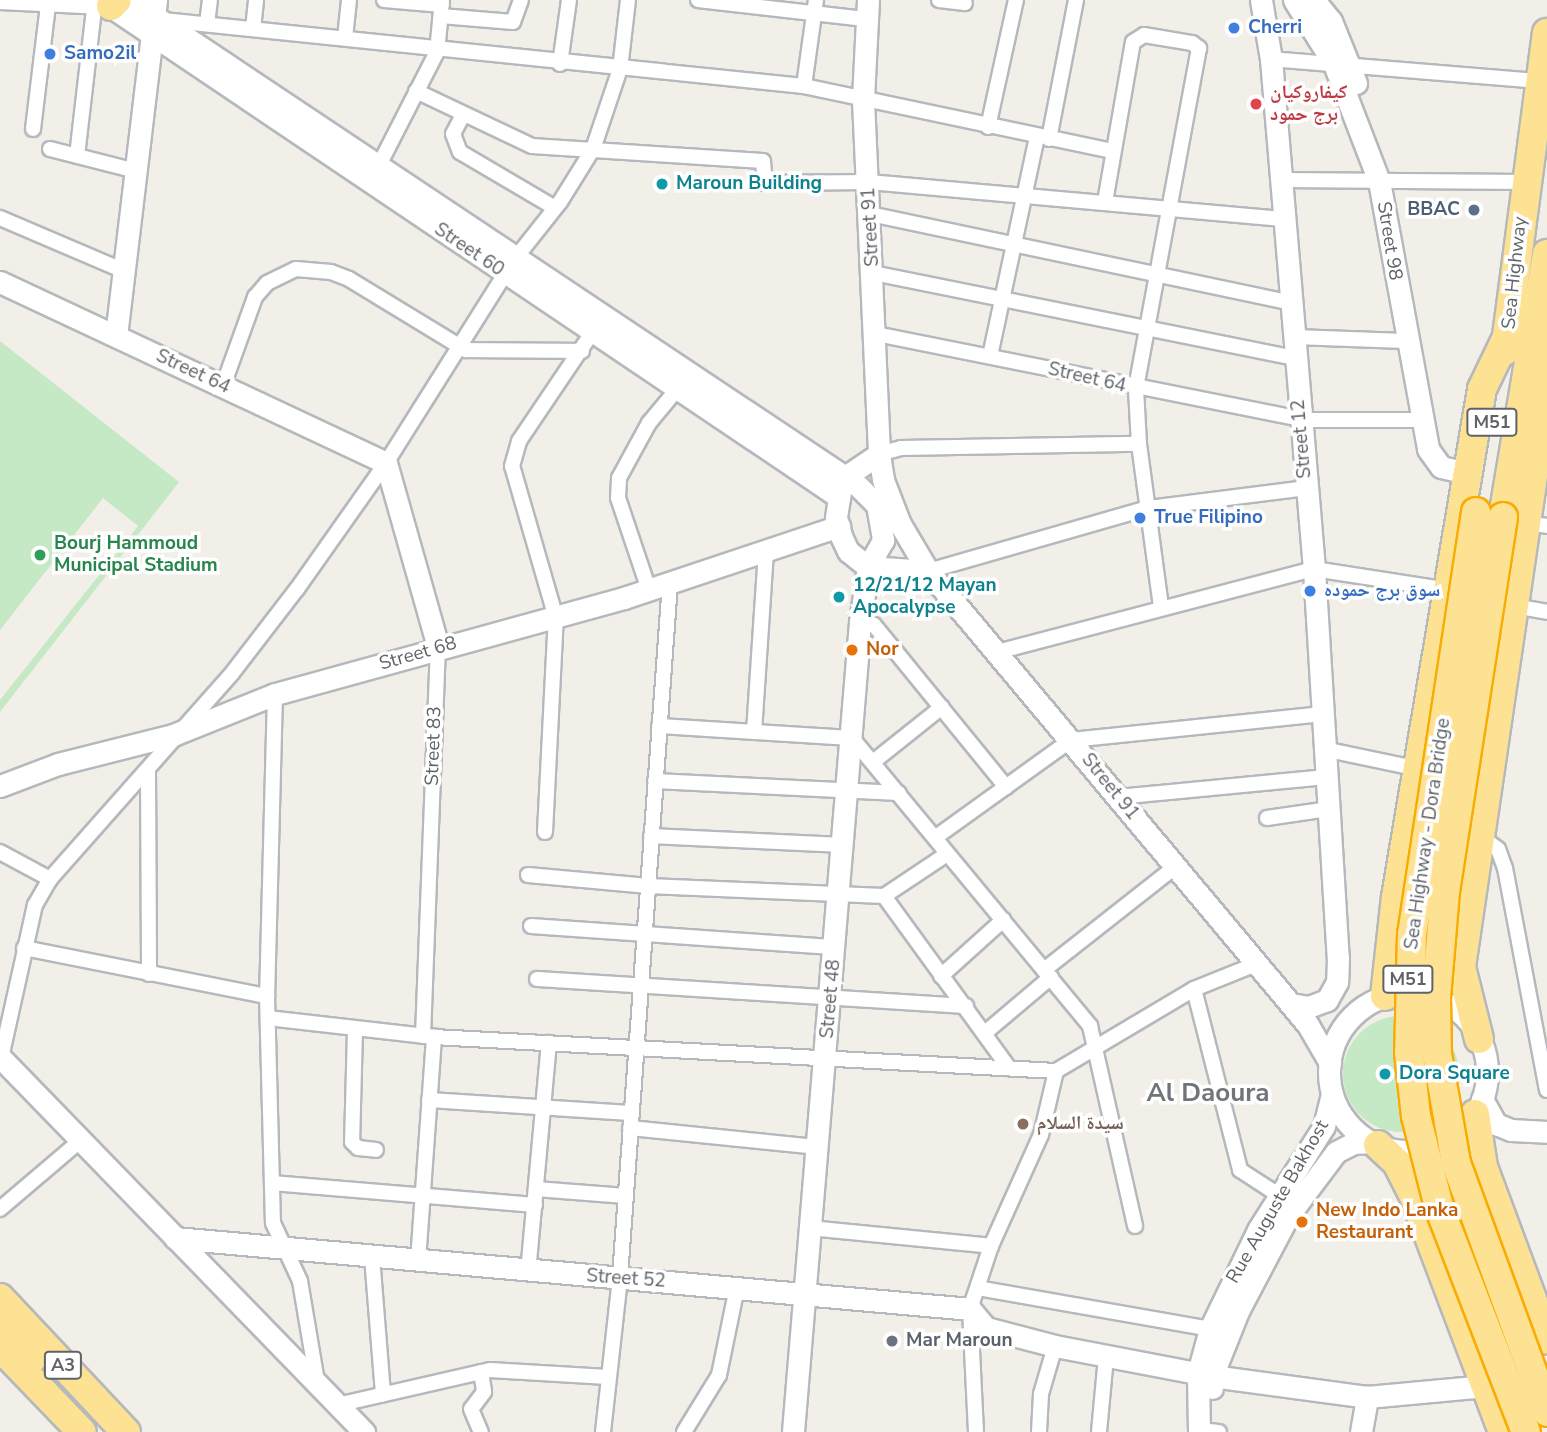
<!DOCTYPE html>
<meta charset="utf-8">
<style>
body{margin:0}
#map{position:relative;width:1547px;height:1432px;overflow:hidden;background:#f1efe8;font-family:"Nunito Sans","Noto Naskh Arabic",sans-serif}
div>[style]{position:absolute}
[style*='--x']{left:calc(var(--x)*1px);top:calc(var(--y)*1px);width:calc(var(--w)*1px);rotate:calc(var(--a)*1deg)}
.green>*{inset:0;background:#c5e8c5}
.round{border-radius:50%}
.roads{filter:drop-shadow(2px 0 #b5b8bc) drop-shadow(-2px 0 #b5b8bc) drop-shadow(0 2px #b5b8bc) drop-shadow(0 -2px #b5b8bc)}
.street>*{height:14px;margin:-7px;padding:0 7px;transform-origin:7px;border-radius:7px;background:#fff}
.secondary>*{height:21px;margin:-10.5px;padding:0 10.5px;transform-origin:10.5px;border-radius:10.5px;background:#fff}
.secondary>.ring{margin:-10.5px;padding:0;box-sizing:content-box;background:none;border:21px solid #fff;border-radius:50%}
.highway>*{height:28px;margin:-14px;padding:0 14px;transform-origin:14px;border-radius:14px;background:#fde293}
.bridges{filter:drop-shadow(2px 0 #f9ab00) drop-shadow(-2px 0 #f9ab00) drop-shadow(0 2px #f9ab00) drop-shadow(0 -2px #f9ab00)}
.highway-bridge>*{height:28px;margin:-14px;padding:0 14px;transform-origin:14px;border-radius:14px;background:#fde293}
.dots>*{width:19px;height:19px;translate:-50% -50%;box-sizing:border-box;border:4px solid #fff;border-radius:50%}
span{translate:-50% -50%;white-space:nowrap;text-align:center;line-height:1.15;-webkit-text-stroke:7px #fff;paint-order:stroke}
.shield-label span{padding:2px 5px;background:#fff;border:2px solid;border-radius:5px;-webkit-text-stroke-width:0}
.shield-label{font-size:18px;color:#5f6368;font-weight:700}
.shop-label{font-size:19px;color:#366cbe;font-weight:700}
.left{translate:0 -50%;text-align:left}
.health-label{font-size:19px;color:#be3a42;font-weight:700}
.culture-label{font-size:19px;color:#0d838f;font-weight:700}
.service-label{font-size:19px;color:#4e5e75;font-weight:700}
.right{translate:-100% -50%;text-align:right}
.street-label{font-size:19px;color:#5f6368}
.leisure-label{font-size:19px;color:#27864d;font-weight:700}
.food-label{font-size:19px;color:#c56008;font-weight:700}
.education-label{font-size:19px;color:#785e54;font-weight:700}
.worship-label{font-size:19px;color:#5b616d;font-weight:700}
.district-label{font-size:26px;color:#70757a;font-weight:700}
</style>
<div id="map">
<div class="green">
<i style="clip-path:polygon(0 341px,179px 482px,0 712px,0 700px,138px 526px,103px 498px,0 630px)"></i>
<i class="round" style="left:1343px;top:1016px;width:116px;height:116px"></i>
</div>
<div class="roads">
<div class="street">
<i style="--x:384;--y:0;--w:58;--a:4.9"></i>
<i style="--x:698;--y:0;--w:168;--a:6.5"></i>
<i style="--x:939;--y:0;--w:26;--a:7"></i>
<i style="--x:0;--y:2;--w:103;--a:2.8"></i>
<i style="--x:441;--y:16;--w:72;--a:4.8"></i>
<i style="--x:513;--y:22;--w:23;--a:-70"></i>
<i style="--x:163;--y:20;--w:644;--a:5.88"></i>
<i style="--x:804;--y:86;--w:316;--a:11.9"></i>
<i style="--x:207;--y:24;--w:24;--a:-83"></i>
<i style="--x:253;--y:29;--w:29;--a:-84"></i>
<i style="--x:345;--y:38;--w:38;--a:-84"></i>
<i style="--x:1271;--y:59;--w:269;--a:4.7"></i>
<i style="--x:560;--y:64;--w:65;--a:-82"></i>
<i style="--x:804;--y:86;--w:87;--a:-82.1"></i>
<i style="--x:416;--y:91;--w:128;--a:25.4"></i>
<i style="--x:532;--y:146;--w:231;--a:3.7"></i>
<i style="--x:763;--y:161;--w:22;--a:85"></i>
<i style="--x:765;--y:183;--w:104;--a:-0.6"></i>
<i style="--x:869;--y:182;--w:418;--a:5.1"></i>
<i style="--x:463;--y:115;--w:21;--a:118"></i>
<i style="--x:453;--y:134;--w:19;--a:69"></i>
<i style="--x:460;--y:152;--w:110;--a:30.5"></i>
<i style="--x:988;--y:127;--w:130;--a:-77.6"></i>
<i style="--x:33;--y:129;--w:125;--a:-83.1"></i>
<i style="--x:1049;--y:139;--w:142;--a:-79"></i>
<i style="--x:50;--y:149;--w:89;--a:14.3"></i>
<i style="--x:77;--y:156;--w:149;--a:-83.4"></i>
<i style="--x:375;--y:173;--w:136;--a:-62.9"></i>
<i style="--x:437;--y:52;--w:52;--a:-84.5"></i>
<i style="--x:1282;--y:180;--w:243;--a:0.5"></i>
<i style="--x:1105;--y:202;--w:162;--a:-80.1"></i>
<i style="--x:1133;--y:42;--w:13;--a:-32"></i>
<i style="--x:1144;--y:35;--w:49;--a:9.5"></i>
<i style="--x:1192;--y:43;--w:9;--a:36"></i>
<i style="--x:1199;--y:48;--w:347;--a:100.5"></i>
<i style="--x:1136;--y:389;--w:55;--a:86.9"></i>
<i style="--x:1139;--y:444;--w:164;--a:82.3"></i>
<i style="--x:870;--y:214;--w:431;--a:11.9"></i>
<i style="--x:0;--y:218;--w:135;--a:23.1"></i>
<i style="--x:873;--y:273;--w:431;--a:11.4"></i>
<i style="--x:876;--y:334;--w:439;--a:11.3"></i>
<i style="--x:1307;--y:420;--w:113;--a:0"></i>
<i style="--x:1294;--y:337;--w:111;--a:2.1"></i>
<i style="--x:990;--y:356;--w:224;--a:-77.9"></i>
<i style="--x:223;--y:386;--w:95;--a:-70.2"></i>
<i style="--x:255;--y:297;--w:18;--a:-49"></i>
<i style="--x:267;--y:283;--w:32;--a:-26"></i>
<i style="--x:296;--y:269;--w:35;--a:5"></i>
<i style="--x:331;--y:272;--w:19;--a:21"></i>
<i style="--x:349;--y:279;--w:137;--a:31.3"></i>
<i style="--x:466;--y:350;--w:116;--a:0.5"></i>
<i style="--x:879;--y:454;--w:23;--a:-15"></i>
<i style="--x:901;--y:448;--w:238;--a:-1"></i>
<i style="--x:1526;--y:523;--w:21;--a:8"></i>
<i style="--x:928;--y:571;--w:229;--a:-16"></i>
<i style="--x:1148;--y:508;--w:159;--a:-7.2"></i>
<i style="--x:649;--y:590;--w:97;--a:-108.6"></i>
<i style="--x:618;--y:498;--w:20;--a:-87"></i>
<i style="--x:619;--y:478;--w:63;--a:-61.4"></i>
<i style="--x:649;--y:423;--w:53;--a:-50.3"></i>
<i style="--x:1514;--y:606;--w:34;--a:10"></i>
<i style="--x:860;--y:622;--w:14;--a:12"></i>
<i style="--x:874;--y:625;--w:209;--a:50.8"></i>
<i style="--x:997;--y:652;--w:328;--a:-14.7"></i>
<i style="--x:1314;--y:569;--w:138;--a:8.8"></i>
<i style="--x:275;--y:694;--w:302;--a:91.5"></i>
<i style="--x:267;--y:996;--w:227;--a:88.5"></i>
<i style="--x:273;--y:1223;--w:64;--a:65"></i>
<i style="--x:300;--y:1281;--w:102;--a:80.4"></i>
<i style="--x:659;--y:726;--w:193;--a:3.6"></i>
<i style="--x:852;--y:738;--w:374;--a:50.4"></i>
<i style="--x:1090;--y:1026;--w:205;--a:77.3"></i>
<i style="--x:754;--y:732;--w:181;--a:-86.2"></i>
<i style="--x:1324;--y:749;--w:97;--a:11.9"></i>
<i style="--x:873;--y:762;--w:88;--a:-38.6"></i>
<i style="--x:148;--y:771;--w:203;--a:89.7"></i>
<i style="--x:655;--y:781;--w:244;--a:2.8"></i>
<i style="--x:1118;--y:797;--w:209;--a:-5.5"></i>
<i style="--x:1267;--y:818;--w:63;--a:-8.3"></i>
<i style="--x:545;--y:832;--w:214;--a:-87.1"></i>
<i style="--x:556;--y:618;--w:158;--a:-106.1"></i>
<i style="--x:512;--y:466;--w:26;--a:-74"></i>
<i style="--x:519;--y:441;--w:138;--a:-56"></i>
<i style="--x:651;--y:836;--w:191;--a:2.7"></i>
<i style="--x:1480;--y:836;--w:22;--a:36"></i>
<i style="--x:1498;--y:849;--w:20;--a:70"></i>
<i style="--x:1505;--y:868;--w:226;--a:79.3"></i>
<i style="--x:936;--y:837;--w:166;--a:-35.7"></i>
<i style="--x:1071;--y:740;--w:251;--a:-5.9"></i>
<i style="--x:0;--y:852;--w:57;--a:28.4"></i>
<i style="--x:528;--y:875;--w:121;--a:5.2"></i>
<i style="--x:648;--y:886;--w:236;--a:2.4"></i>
<i style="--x:884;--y:896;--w:213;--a:54"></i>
<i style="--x:884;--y:896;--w:76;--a:-33.7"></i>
<i style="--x:531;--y:926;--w:305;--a:4"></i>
<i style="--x:24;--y:948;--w:248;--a:11.2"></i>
<i style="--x:1044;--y:970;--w:167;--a:-38.2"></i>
<i style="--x:941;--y:976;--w:84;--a:-42.1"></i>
<i style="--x:537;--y:979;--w:430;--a:3.6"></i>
<i style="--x:1194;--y:989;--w:187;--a:75.7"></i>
<i style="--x:1240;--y:1170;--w:48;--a:33"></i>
<i style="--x:268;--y:1018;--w:167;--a:6.5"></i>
<i style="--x:434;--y:1037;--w:623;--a:3.13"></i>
<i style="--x:1056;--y:1071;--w:161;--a:-30.7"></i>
<i style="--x:1194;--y:989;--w:67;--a:-22"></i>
<i style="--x:355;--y:1030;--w:112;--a:91.5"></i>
<i style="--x:352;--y:1142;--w:8;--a:45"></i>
<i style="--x:358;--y:1148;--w:18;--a:6"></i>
<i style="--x:986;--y:1032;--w:85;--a:-40.2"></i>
<i style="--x:423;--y:1036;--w:389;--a:-87.8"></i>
<i style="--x:1;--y:1058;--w:157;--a:-77.5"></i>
<i style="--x:35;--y:905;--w:30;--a:-60"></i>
<i style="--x:50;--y:879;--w:276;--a:-48.5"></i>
<i style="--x:233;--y:672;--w:105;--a:-52.4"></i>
<i style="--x:297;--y:589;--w:154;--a:-54.8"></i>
<i style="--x:386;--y:463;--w:240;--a:-57.8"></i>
<i style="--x:514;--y:260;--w:74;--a:-51.6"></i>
<i style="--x:560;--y:202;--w:62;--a:-58.1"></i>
<i style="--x:593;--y:149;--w:84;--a:-71.4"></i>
<i style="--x:620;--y:69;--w:69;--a:-83.4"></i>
<i style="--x:429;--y:1100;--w:202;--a:3.7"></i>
<i style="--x:630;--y:1128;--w:187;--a:5.8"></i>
<i style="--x:272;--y:1183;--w:264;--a:4.8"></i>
<i style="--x:536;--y:1189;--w:90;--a:4.4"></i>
<i style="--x:0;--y:1209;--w:106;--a:-40.4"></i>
<i style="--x:809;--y:1228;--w:183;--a:5.6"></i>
<i style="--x:372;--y:1257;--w:138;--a:85.4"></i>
<i style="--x:418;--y:1261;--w:225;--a:-85.9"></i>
<i style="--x:528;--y:1273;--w:231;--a:-84.8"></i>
<i style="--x:978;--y:1288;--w:236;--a:10"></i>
<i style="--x:481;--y:1372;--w:20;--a:81"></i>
<i style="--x:484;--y:1392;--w:21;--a:127"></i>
<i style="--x:471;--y:1409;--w:25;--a:67"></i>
<i style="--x:337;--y:1405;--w:157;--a:-12.9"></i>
<i style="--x:490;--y:1370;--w:118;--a:3.4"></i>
<i style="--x:1211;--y:1431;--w:8;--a:7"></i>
<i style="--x:603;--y:1432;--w:156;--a:-83.7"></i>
<i style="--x:620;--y:1277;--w:696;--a:-85.88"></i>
<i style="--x:684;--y:1432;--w:67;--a:-58.4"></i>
<i style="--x:719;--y:1375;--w:90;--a:-78.4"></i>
<i style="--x:976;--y:1432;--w:123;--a:-92.8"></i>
<i style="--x:970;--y:1309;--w:66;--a:-71.6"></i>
<i style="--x:991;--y:1246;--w:122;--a:-65.8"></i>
<i style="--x:1041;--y:1135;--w:66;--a:-76.8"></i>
<i style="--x:1039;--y:1432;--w:38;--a:-87"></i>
<i style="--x:1041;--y:1394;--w:50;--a:-73.7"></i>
<i style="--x:1099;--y:1432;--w:75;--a:-84.7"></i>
</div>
<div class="secondary">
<i style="--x:101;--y:0;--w:890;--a:33.96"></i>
<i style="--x:130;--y:0;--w:874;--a:33.71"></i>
<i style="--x:857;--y:485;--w:28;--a:45"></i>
<i style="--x:877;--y:505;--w:36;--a:80"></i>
<i style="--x:883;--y:540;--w:31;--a:119"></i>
<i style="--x:868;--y:567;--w:56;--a:98.3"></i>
<i style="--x:860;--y:622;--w:813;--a:94.73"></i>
<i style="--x:868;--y:0;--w:100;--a:92.9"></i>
<i style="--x:863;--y:100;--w:354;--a:87.4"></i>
<i style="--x:879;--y:454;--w:45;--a:146"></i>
<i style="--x:842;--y:479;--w:39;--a:99"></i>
<i style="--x:836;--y:518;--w:19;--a:74"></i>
<i style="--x:841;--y:536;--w:17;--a:65"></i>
<i style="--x:848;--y:551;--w:26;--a:39"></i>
<i style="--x:868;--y:567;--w:60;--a:3.8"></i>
<i style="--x:928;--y:571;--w:592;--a:50.07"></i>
<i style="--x:1308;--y:1025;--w:44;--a:59.9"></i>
<i style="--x:1261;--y:0;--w:60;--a:80.4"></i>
<i style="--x:1271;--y:59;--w:512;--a:85.18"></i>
<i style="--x:1314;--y:569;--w:390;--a:86.5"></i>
<i style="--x:1338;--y:958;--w:24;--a:92"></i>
<i style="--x:1337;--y:982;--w:21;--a:119"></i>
<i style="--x:1327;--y:1000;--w:19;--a:159"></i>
<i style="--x:1309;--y:1007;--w:18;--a:-171"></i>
<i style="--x:1294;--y:0;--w:75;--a:58"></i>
<i style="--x:1334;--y:64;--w:125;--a:69"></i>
<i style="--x:1379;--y:181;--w:272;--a:79.6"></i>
<i style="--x:1428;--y:449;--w:22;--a:54"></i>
<i style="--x:1441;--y:467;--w:28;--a:13"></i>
<i style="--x:1314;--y:0;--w:27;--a:51"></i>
<i style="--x:1331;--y:21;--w:67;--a:68"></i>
<i style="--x:0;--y:282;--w:426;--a:25.1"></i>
<i style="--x:386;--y:463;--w:191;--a:74.2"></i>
<i style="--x:116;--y:336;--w:338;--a:-83.2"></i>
<i style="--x:879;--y:454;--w:26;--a:81"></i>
<i style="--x:883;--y:480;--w:47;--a:68.9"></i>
<i style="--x:900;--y:524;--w:55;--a:59.2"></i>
<i style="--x:0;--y:786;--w:62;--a:-20.8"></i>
<i style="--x:58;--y:764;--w:119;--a:-14.2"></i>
<i style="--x:173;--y:735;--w:110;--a:-21.9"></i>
<i style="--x:275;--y:694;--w:362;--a:-15.4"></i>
<i style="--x:624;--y:598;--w:227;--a:-18.5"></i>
<i class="ring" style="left:1329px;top:993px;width:137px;height:137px"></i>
<i style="--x:0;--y:1057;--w:523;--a:45.85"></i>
<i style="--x:1482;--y:1099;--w:29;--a:61"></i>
<i style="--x:1496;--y:1124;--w:16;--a:22"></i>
<i style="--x:1511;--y:1130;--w:36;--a:3"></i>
<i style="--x:175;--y:1238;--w:798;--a:5.1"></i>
<i style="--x:970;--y:1309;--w:25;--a:50"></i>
<i style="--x:986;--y:1328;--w:71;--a:14.6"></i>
<i style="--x:1055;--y:1346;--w:160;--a:10.8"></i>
<i style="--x:1212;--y:1376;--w:156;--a:7.7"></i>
<i style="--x:1367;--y:1397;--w:119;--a:-5.3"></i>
<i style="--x:1212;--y:1388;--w:12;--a:-90"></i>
<i style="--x:1212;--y:1376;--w:72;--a:-68.1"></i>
<i style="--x:1239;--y:1309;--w:105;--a:-62.2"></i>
<i style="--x:1288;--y:1216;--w:80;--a:-53.1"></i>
<i style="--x:1336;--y:1152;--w:20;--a:-27"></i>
<i style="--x:1354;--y:1143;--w:18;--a:-3"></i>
<i style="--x:1199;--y:1432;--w:59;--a:-91"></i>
<i style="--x:1198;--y:1373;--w:46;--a:-74.7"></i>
<i style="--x:1210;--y:1329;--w:110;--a:-64.1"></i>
<i style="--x:1258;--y:1230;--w:123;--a:-57.6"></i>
<i style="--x:1324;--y:1126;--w:33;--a:-76"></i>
<i style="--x:1361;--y:1432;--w:36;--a:-80"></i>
</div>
<div class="highway">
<i style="--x:111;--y:6;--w:8;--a:-45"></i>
<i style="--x:1505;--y:351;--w:321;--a:-82.5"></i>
<i style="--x:1503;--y:517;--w:267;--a:-80.5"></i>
<i style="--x:1385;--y:996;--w:100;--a:-83.7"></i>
<i style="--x:1396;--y:897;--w:515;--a:-80.39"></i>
<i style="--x:1482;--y:389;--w:62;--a:-64.3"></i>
<i style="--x:1479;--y:1039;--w:74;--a:-104"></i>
<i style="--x:1461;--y:967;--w:586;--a:-81.66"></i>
<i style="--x:1546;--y:387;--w:80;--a:-96.5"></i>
<i style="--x:1475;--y:1114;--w:54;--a:81.4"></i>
<i style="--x:1483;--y:1167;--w:184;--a:69.6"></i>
<i style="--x:1378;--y:1145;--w:26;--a:43"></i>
<i style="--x:1397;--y:1163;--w:35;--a:63"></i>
<i style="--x:1413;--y:1194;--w:254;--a:69.3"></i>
<i style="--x:0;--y:1298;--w:184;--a:46.8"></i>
<i style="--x:0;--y:1330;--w:43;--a:40.3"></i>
<i style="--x:2;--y:1349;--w:115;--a:46.1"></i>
</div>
</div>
<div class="bridges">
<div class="highway-bridge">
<i style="--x:1476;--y:512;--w:427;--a:98.6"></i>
<i style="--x:1412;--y:934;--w:119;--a:91.4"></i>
<i style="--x:1409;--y:1053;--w:63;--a:83.7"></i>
<i style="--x:1416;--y:1116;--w:94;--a:75.8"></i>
<i style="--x:1439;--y:1207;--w:241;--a:68.9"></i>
<i style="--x:1503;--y:517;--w:378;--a:98.8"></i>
<i style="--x:1445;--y:891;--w:107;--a:94.8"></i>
<i style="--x:1436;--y:998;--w:56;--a:89"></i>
<i style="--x:1437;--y:1054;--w:111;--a:80.1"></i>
<i style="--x:1456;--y:1163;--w:265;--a:69.9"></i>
</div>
</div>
<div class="dots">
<i style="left:1234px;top:28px;background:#3f7fe0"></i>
<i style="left:50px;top:54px;background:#3f7fe0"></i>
<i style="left:1256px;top:104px;background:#e0444e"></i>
<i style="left:662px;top:184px;background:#0f9aa8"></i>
<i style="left:1474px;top:210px;background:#5c6f8a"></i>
<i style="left:1140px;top:518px;background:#3f7fe0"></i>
<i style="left:40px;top:555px;background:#2e9e5b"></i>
<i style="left:1310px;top:591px;background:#3f7fe0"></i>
<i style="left:839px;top:597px;background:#0f9aa8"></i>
<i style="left:852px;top:650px;background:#e8710a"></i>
<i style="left:1385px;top:1074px;background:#0f9aa8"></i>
<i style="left:1023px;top:1124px;background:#8d6e63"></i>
<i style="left:1302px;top:1222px;background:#e8710a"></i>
<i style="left:892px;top:1341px;background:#6b7280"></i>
</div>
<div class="shield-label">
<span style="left:1492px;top:422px">M51</span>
<span style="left:1408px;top:979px">M51</span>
<span style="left:63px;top:1365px">A3</span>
</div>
<div class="shop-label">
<span class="left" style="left:1248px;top:28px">Cherri</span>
<span class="left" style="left:64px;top:54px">Samo2il</span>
<span class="left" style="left:1154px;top:518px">True Filipino</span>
<span class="left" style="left:1324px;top:591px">سوق برج حموده</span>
</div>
<div class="health-label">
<span class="left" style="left:1270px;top:104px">كيفاروكيان<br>برج حمود</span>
</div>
<div class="culture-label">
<span class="left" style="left:676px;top:184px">Maroun Building</span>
<span class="left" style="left:853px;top:597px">12/21/12 Mayan<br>Apocalypse</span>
<span class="left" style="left:1399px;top:1074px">Dora Square</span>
</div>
<div class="service-label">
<span class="right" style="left:1460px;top:210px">BBAC</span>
</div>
<div class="street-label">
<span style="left:871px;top:227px;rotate:-93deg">Street 91</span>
<span style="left:1389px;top:241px;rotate:81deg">Street 98</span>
<span style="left:469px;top:250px;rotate:34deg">Street 60</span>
<span style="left:1515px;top:273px;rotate:-84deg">Sea Highway</span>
<span style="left:193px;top:372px;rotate:25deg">Street 64</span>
<span style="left:1087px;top:378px;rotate:13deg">Street 64</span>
<span style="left:1302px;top:439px;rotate:-95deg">Street 12</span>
<span style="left:418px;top:654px;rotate:-16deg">Street 68</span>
<span style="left:434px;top:746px;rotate:-88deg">Street 83</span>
<span style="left:1110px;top:787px;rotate:51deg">Street 91</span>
<span style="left:1428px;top:834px;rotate:-82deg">Sea Highway - Dora Bridge</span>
<span style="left:831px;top:999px;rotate:-85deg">Street 48</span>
<span style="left:1278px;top:1202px;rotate:-60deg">Rue Auguste Bakhost</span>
<span style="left:626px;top:1279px;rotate:4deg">Street 52</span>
</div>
<div class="leisure-label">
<span class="left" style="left:54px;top:555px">Bourj Hammoud<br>Municipal Stadium</span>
</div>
<div class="food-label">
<span class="left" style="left:866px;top:650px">Nor</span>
<span class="left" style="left:1316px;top:1222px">New Indo Lanka<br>Restaurant</span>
</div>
<div class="education-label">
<span class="left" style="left:1037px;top:1124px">سيدة السلام</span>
</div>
<div class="worship-label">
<span class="left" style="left:906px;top:1341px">Mar Maroun</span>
</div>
<div class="district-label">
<span style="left:1208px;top:1093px">Al Daoura</span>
</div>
</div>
